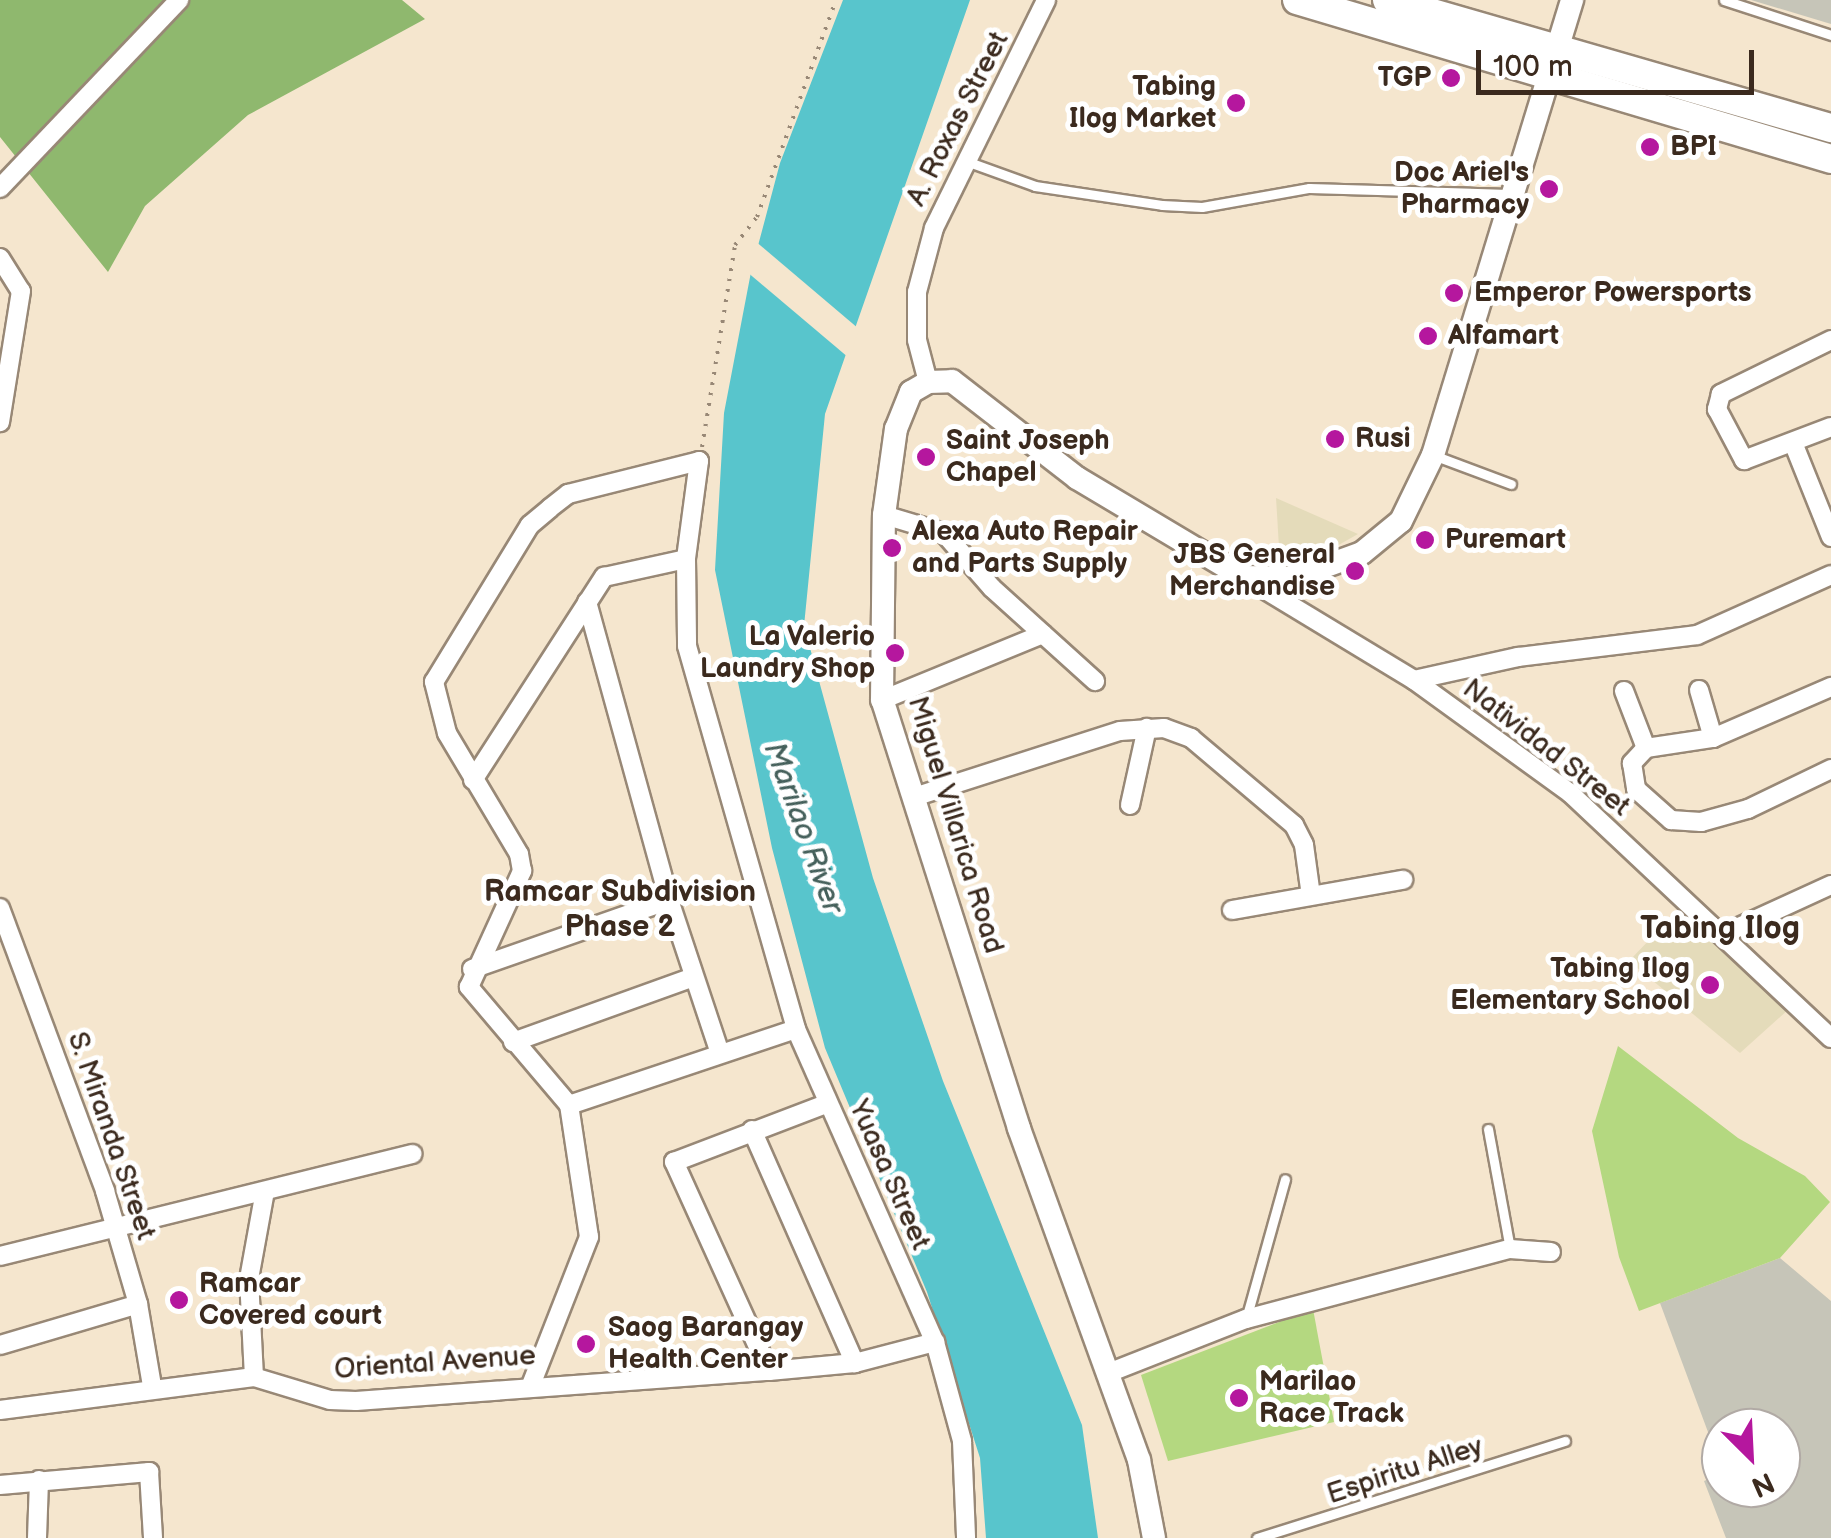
<!DOCTYPE html>
<style>
body{margin:0}
#map{position:relative;width:1831px;height:1538px;overflow:hidden;background:#f5e6ce;font-family:"Balsamiq Sans",sans-serif}
div>[style]{position:absolute}
[style*='--x']{left:calc(var(--x)*1px);top:calc(var(--y)*1px);width:calc(var(--w)*1px);rotate:calc(var(--a)*1deg)}
.built>*{inset:0;background:#e4dbba}
.industrial>*{inset:0;background:#c6c5b8}
.green>*{inset:0;background:#b4d880}
.forest>*{inset:0;background:#8fb86e}
.water>*{inset:0;background:#58c5cc}
.pier>*{inset:0;background:#f5e6ce}
.path>*{height:4px;margin-top:-2px;transform-origin:0;background:repeating-linear-gradient(90deg,#988876 0 2.5px,transparent 0 10.5px)}
.roads{filter:drop-shadow(2px 0 #988876) drop-shadow(-2px 0 #988876) drop-shadow(0 2px #988876) drop-shadow(0 -2px #988876)}
.service>*{height:9px;margin:-4.5px;padding:0 4.5px;transform-origin:4.5px;border-radius:4.5px;background:#fff}
.minor>*{height:18px;margin:-9px;padding:0 9px;transform-origin:9px;border-radius:9px;background:#fff}
.secondary>*{height:22px;margin:-11px;padding:0 11px;transform-origin:11px;border-radius:11px;background:#fff}
.trunk>*{height:28px;margin:-14px;padding:0 14px;transform-origin:14px;border-radius:14px;background:#fff}
.dots>*{width:28px;height:28px;translate:-50% -50%;box-sizing:border-box;border:5px solid #fff;border-radius:50%}
span{translate:-50% -50%;white-space:nowrap;text-align:center;line-height:1.15;-webkit-text-stroke:10px #fff;paint-order:stroke}
.poi-label{font-size:28px;color:#3b2a1e;font-weight:700}
.right{translate:-100% -50%;text-align:right}
.left{translate:0 -50%;text-align:left}
.street-label{font-size:28px;color:#3b2a1e}
.water-label{font-size:30px;color:#45605b;font-style:italic}
.neighbourhood-label{font-size:30px;color:#3b2a1e;font-weight:700}
.quarter-label{font-size:32px;color:#3b2a1e;font-weight:700}
.north{position:absolute;left:1701px;top:1408px;width:100px;height:100px;box-sizing:border-box;background:#fff;border:2px solid #b1aaa5;border-radius:50%;rotate:156deg;font-size:28px;font-weight:700;line-height:40px;text-align:center;color:#3b2a1e}
.north::after{content:'';display:block;margin:auto;width:35px;height:45px;background:#b5179e;clip-path:polygon(50% 0,100% 100%,50% 72%,0 100%)}
.scale{position:absolute;left:1476px;top:50px;width:278px;height:45px;box-sizing:border-box;border:5px solid #3b2a1e;border-top:0;padding-left:12px;font-size:30px;line-height:35px;white-space:nowrap;color:#3b2a1e;-webkit-text-stroke:8px #fff;paint-order:stroke}
</style>
<div id="map">
<div class="built">
<i style="clip-path:polygon(1276px 498px,1358px 534px,1312px 560px,1280px 563px)"></i>
<i style="clip-path:polygon(1679px 909px,1789px 1009px,1740px 1053px,1629px 961px)"></i>
</div>
<div class="industrial">
<i style="clip-path:polygon(1752px 0,1831px 0,1831px 24px,1751px 0)"></i>
<i style="clip-path:polygon(1780px 1258px,1831px 1301px,1831px 1538px,1726px 1538px,1704px 1481px,1721px 1474px,1721px 1488px,1781px 1488px,1781px 1428px,1721px 1428px,1721px 1467px,1660px 1303px)"></i>
</div>
<div class="green">
<i style="clip-path:polygon(1618px 1046px,1738px 1138px,1805px 1176px,1830px 1202px,1780px 1258px,1639px 1311px,1619px 1257px,1592px 1131px)"></i>
<i style="clip-path:polygon(1313px 1309px,1334px 1422px,1168px 1461px,1141px 1375px)"></i>
</div>
<div class="forest">
<i style="clip-path:polygon(0 0,402px 0,425px 19px,248px 115px,145px 206px,108px 272px,0 137px)"></i>
</div>
<div class="water">
<i style="clip-path:polygon(843px 0,970px 0,825px 414px,804px 626px,873px 878px,943px 1081px,1082px 1425px,1098px 1538px,986px 1538px,980px 1458px,927px 1292px,825px 1048px,772px 848px,715px 570px,724px 413px,751px 272px,780px 163px)"></i>
</div>
<div class="pier">
<i style="clip-path:polygon(754px 240px,859px 329px,849px 358px,746px 271px)"></i>
</div>
<div class="path">
<i style="--x:702;--y:447;--w:205;--a:-80.7"></i>
<i style="--x:735;--y:245;--w:36;--a:-52"></i>
<i style="--x:757;--y:217;--w:231;--a:-70"></i>
</div>
<div class="roads">
<div class="service">
<i style="--x:1724;--y:0;--w:113;--a:18.1"></i>
<i style="--x:966;--y:161;--w:73;--a:19.9"></i>
<i style="--x:1035;--y:186;--w:128;--a:8.5"></i>
<i style="--x:1162;--y:205;--w:40;--a:2.9"></i>
<i style="--x:1202;--y:207;--w:109;--a:-10.1"></i>
<i style="--x:1309;--y:188;--w:200;--a:1.7"></i>
<i style="--x:1436;--y:456;--w:80;--a:20.5"></i>
<i style="--x:1488;--y:1129;--w:122;--a:79.6"></i>
<i style="--x:1246;--y:1319;--w:145;--a:-74.4"></i>
<i style="--x:1257;--y:1538;--w:323;--a:-17.5"></i>
</div>
<div class="minor">
<i style="--x:0;--y:188;--w:260;--a:-46.4"></i>
<i style="--x:0;--y:258;--w:39;--a:58"></i>
<i style="--x:21;--y:291;--w:133;--a:99.1"></i>
<i style="--x:1831;--y:340;--w:123;--a:153.9"></i>
<i style="--x:1721;--y:394;--w:16;--a:105"></i>
<i style="--x:1717;--y:409;--w:58;--a:62.1"></i>
<i style="--x:1744;--y:460;--w:93;--a:-20.8"></i>
<i style="--x:928;--y:382;--w:43;--a:-104.7"></i>
<i style="--x:917;--y:340;--w:48;--a:-90"></i>
<i style="--x:917;--y:292;--w:66;--a:-75.1"></i>
<i style="--x:934;--y:228;--w:254;--a:-63.8"></i>
<i style="--x:1794;--y:445;--w:99;--a:68.1"></i>
<i style="--x:884;--y:515;--w:63;--a:16.7"></i>
<i style="--x:944;--y:533;--w:73;--a:48.9"></i>
<i style="--x:992;--y:588;--w:139;--a:42.1"></i>
<i style="--x:1244;--y:577;--w:199;--a:31.2"></i>
<i style="--x:1414;--y:680;--w:193;--a:35.9"></i>
<i style="--x:1570;--y:793;--w:358;--a:43.2"></i>
<i style="--x:587;--y:602;--w:309;--a:74.6"></i>
<i style="--x:669;--y:900;--w:161;--a:71.6"></i>
<i style="--x:1414;--y:680;--w:107;--a:-12.5"></i>
<i style="--x:1518;--y:657;--w:180;--a:-7"></i>
<i style="--x:1697;--y:635;--w:147;--a:-24.1"></i>
<i style="--x:1699;--y:690;--w:50;--a:73.7"></i>
<i style="--x:1624;--y:691;--w:61;--a:68.9"></i>
<i style="--x:882;--y:700;--w:174;--a:-22.3"></i>
<i style="--x:1646;--y:748;--w:21;--a:133"></i>
<i style="--x:1632;--y:763;--w:26;--a:81"></i>
<i style="--x:1636;--y:789;--w:47;--a:41.5"></i>
<i style="--x:1671;--y:820;--w:30;--a:4"></i>
<i style="--x:1701;--y:822;--w:49;--a:-15.5"></i>
<i style="--x:1748;--y:809;--w:92;--a:-25.7"></i>
<i style="--x:1646;--y:748;--w:68;--a:-8.5"></i>
<i style="--x:1713;--y:738;--w:129;--a:-23.4"></i>
<i style="--x:473;--y:780;--w:242;--a:-57.2"></i>
<i style="--x:604;--y:577;--w:84;--a:-12.4"></i>
<i style="--x:914;--y:797;--w:216;--a:-17.8"></i>
<i style="--x:1120;--y:731;--w:44;--a:-3.9"></i>
<i style="--x:1164;--y:728;--w:29;--a:20"></i>
<i style="--x:1191;--y:738;--w:135;--a:40.2"></i>
<i style="--x:1294;--y:825;--w:22;--a:63"></i>
<i style="--x:1304;--y:845;--w:51;--a:82.2"></i>
<i style="--x:1130;--y:805;--w:79;--a:-77.6"></i>
<i style="--x:0;--y:908;--w:302;--a:69.6"></i>
<i style="--x:105;--y:1191;--w:118;--a:73.7"></i>
<i style="--x:138;--y:1304;--w:83;--a:80.3"></i>
<i style="--x:1232;--y:910;--w:174;--a:-10"></i>
<i style="--x:1726;--y:933;--w:115;--a:-24.6"></i>
<i style="--x:472;--y:969;--w:209;--a:-19.3"></i>
<i style="--x:513;--y:1042;--w:192;--a:-19.8"></i>
<i style="--x:569;--y:1105;--w:239;--a:-18.5"></i>
<i style="--x:752;--y:1130;--w:255;--a:66.2"></i>
<i style="--x:0;--y:1256;--w:425;--a:-13.9"></i>
<i style="--x:0;--y:1345;--w:144;--a:-16.5"></i>
<i style="--x:769;--y:1371;--w:230;--a:-114.4"></i>
<i style="--x:674;--y:1162;--w:163;--a:-20.9"></i>
<i style="--x:1108;--y:1373;--w:148;--a:-21.4"></i>
<i style="--x:1246;--y:1319;--w:273;--a:-14.9"></i>
<i style="--x:1510;--y:1249;--w:41;--a:4.2"></i>
<i style="--x:254;--y:1377;--w:98;--a:-92.9"></i>
<i style="--x:249;--y:1279;--w:89;--a:-79.7"></i>
<i style="--x:531;--y:1385;--w:159;--a:-68.6"></i>
<i style="--x:589;--y:1237;--w:134;--a:-98.6"></i>
<i style="--x:569;--y:1105;--w:155;--a:-130.3"></i>
<i style="--x:469;--y:987;--w:128;--a:-65.4"></i>
<i style="--x:522;--y:871;--w:17;--a:-100"></i>
<i style="--x:519;--y:854;--w:141;--a:-120.8"></i>
<i style="--x:447;--y:733;--w:53;--a:-104.3"></i>
<i style="--x:434;--y:682;--w:184;--a:-58.6"></i>
<i style="--x:530;--y:525;--w:26;--a:-40"></i>
<i style="--x:550;--y:508;--w:23;--a:-38"></i>
<i style="--x:568;--y:494;--w:135;--a:-14.1"></i>
<i style="--x:699;--y:461;--w:99;--a:97.6"></i>
<i style="--x:686;--y:559;--w:87;--a:89.3"></i>
<i style="--x:687;--y:646;--w:398;--a:74.1"></i>
<i style="--x:796;--y:1029;--w:342;--a:66.1"></i>
<i style="--x:935;--y:1342;--w:103;--a:74.7"></i>
<i style="--x:962;--y:1441;--w:97;--a:87.6"></i>
<i style="--x:0;--y:1410;--w:256;--a:-7.4"></i>
<i style="--x:254;--y:1377;--w:79;--a:16.8"></i>
<i style="--x:330;--y:1400;--w:26;--a:2"></i>
<i style="--x:356;--y:1401;--w:414;--a:-4.2"></i>
<i style="--x:769;--y:1371;--w:86;--a:-5.3"></i>
<i style="--x:855;--y:1363;--w:83;--a:-14.7"></i>
<i style="--x:0;--y:1485;--w:150;--a:-5"></i>
<i style="--x:149;--y:1472;--w:66;--a:86.5"></i>
<i style="--x:37;--y:1538;--w:58;--a:-88"></i>
</div>
<div class="secondary">
<i style="--x:1154;--y:1538;--w:79;--a:-100.9"></i>
<i style="--x:1139;--y:1460;--w:353;--a:-109.9"></i>
<i style="--x:1019;--y:1128;--w:449;--a:-107.7"></i>
<i style="--x:882;--y:700;--w:185;--a:-89.4"></i>
<i style="--x:884;--y:515;--w:87;--a:-82.1"></i>
<i style="--x:896;--y:429;--w:40;--a:-68"></i>
<i style="--x:911;--y:392;--w:20;--a:-30"></i>
<i style="--x:928;--y:382;--w:24;--a:-2"></i>
<i style="--x:952;--y:381;--w:158;--a:37.8"></i>
<i style="--x:1077;--y:478;--w:193;--a:30.8"></i>
<i style="--x:1243;--y:577;--w:50;--a:1.1"></i>
<i style="--x:1293;--y:578;--w:73;--a:-19.9"></i>
<i style="--x:1362;--y:553;--w:50;--a:-39.4"></i>
<i style="--x:1401;--y:521;--w:73;--a:-64.1"></i>
<i style="--x:1433;--y:455;--w:476;--a:-73"></i>
</div>
<div class="trunk">
<i style="--x:1297;--y:0;--w:557;--a:16.58"></i>
<i style="--x:1387;--y:0;--w:462;--a:16.1"></i>
</div>
</div>
<div class="dots">
<i style="left:1451px;top:78px;background:#b5179e"></i>
<i style="left:1236px;top:103px;background:#b5179e"></i>
<i style="left:1650px;top:147px;background:#b5179e"></i>
<i style="left:1549px;top:189px;background:#b5179e"></i>
<i style="left:1454px;top:293px;background:#b5179e"></i>
<i style="left:1428px;top:336px;background:#b5179e"></i>
<i style="left:1335px;top:439px;background:#b5179e"></i>
<i style="left:926px;top:457px;background:#b5179e"></i>
<i style="left:1425px;top:540px;background:#b5179e"></i>
<i style="left:892px;top:548px;background:#b5179e"></i>
<i style="left:1355px;top:571px;background:#b5179e"></i>
<i style="left:895px;top:653px;background:#b5179e"></i>
<i style="left:1710px;top:985px;background:#b5179e"></i>
<i style="left:179px;top:1300px;background:#b5179e"></i>
<i style="left:586px;top:1344px;background:#b5179e"></i>
<i style="left:1239px;top:1398px;background:#b5179e"></i>
</div>
<div class="poi-label">
<span class="right" style="left:1431px;top:78px">TGP</span>
<span class="right" style="left:1216px;top:103px">Tabing<br>Ilog Market</span>
<span class="left" style="left:1670px;top:147px">BPI</span>
<span class="right" style="left:1529px;top:189px">Doc Ariel's<br>Pharmacy</span>
<span class="left" style="left:1474px;top:293px">Emperor Powersports</span>
<span class="left" style="left:1448px;top:336px">Alfamart</span>
<span class="left" style="left:1355px;top:439px">Rusi</span>
<span class="left" style="left:946px;top:457px">Saint Joseph<br>Chapel</span>
<span class="left" style="left:912px;top:548px">Alexa Auto Repair<br>and Parts Supply</span>
<span class="left" style="left:1445px;top:540px">Puremart</span>
<span class="right" style="left:1335px;top:571px">JBS General<br>Merchandise</span>
<span class="right" style="left:875px;top:653px">La Valerio<br>Laundry Shop</span>
<span class="right" style="left:1690px;top:985px">Tabing Ilog<br>Elementary School</span>
<span class="left" style="left:199px;top:1300px">Ramcar<br>Covered court</span>
<span class="left" style="left:608px;top:1344px">Saog Barangay<br>Health Center</span>
<span class="left" style="left:1259px;top:1398px">Marilao<br>Race Track</span>
</div>
<div class="street-label">
<span style="left:958px;top:119px;rotate:-63deg">A. Roxas Street</span>
<span style="left:1546px;top:748px;rotate:38deg">Natividad Street</span>
<span style="left:955px;top:825px;rotate:73deg">Miguel Villarica Road</span>
<span style="left:111px;top:1136px;rotate:71deg">S. Miranda Street</span>
<span style="left:889px;top:1175px;rotate:66deg">Yuasa Street</span>
<span style="left:435px;top:1363px;rotate:-4deg">Oriental Avenue</span>
<span style="left:1405px;top:1471px;rotate:-18deg">Espiritu Alley</span>
</div>
<div class="water-label">
<span style="left:803px;top:828px;rotate:70deg">Marilao River</span>
</div>
<div class="neighbourhood-label">
<span style="left:620px;top:909px">Ramcar Subdivision<br>Phase 2</span>
</div>
<div class="quarter-label">
<span style="left:1720px;top:929px">Tabing Ilog</span>
</div>
<div class="north">N</div>
<div class="scale">100 m</div>
</div>
